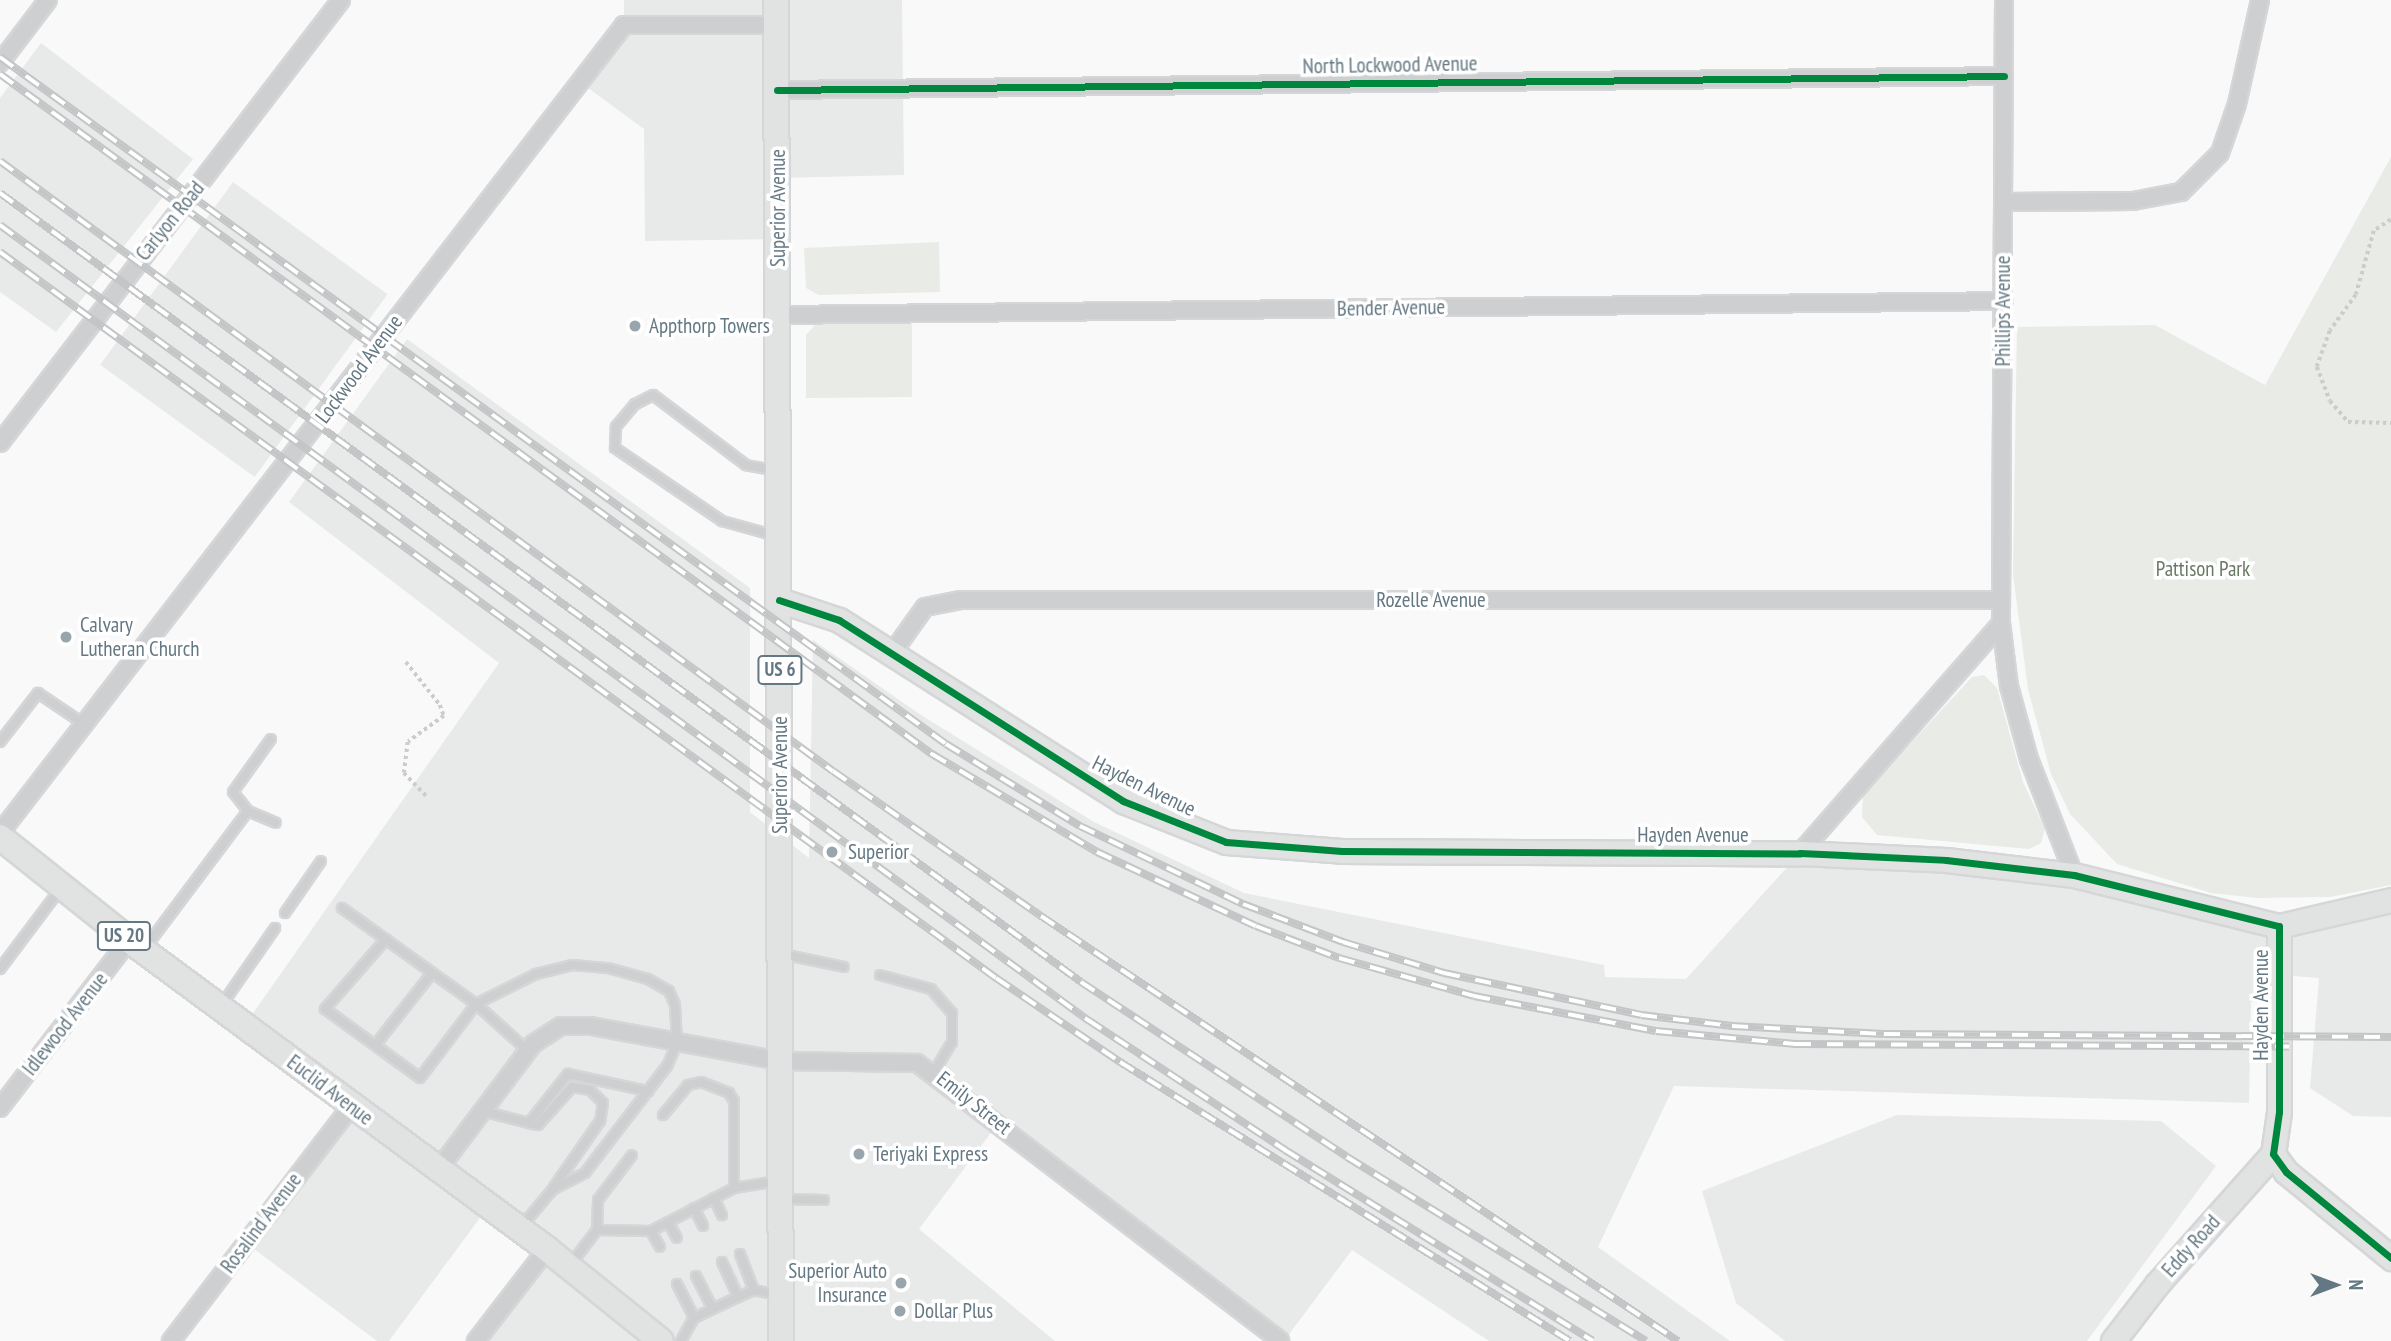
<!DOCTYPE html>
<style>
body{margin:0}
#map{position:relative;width:2391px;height:1341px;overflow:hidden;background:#f9f9f9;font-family:"PT Sans Narrow",sans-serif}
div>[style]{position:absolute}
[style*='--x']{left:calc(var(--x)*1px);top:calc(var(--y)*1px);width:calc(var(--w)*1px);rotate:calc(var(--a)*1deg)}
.built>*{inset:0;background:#e8eae9;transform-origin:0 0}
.green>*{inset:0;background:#e8ebe6}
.path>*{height:3.5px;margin-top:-1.75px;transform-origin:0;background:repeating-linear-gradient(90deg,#cbcccd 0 3.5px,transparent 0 7px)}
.roads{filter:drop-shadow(2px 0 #d5d6d7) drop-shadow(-2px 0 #d5d6d7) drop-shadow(0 2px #d5d6d7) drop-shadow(0 -2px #d5d6d7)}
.lane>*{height:8px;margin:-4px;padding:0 4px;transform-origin:4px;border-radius:4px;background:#cecfd0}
.street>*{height:16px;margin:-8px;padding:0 8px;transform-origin:8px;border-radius:8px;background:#cecfd0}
.secondary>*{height:23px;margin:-11.5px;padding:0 11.5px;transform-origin:11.5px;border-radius:11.5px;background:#e1e2e2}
.primary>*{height:24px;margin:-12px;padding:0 12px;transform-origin:12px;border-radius:12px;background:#e1e2e2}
.rail>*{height:8px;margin-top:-4px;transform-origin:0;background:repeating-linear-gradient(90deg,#fff 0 16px,#c3c5c6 0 32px);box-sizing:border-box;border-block:2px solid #c3c5c6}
.cycleway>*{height:7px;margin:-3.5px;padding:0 3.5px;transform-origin:3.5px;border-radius:3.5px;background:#00873e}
.dots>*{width:19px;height:19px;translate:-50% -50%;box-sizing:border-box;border:4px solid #fff;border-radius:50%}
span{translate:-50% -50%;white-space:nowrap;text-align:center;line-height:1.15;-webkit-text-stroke:7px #fff;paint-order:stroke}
.shield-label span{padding:2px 5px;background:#fff;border:2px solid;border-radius:5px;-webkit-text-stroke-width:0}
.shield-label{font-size:19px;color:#647883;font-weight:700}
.street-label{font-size:21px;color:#647883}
.poi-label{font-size:21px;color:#647883}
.left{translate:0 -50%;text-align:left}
.right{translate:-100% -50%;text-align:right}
.park-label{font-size:21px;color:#697a64}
.north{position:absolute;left:2300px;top:1250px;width:70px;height:70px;-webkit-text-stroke:5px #fff;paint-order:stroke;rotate:90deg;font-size:19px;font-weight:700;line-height:28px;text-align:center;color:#647883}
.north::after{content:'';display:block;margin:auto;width:24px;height:32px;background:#647883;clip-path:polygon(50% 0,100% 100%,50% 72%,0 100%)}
</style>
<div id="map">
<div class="built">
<i style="clip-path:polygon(624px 0,902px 0,904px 175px,778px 178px,778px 239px,645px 241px,644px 129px,580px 82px,624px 25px)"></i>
<i style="clip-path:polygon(41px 43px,193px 159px,56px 332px,0 292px,0 98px)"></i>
<i style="left:233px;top:182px;width:191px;height:226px;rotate:36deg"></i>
<i style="clip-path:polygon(407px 339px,750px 588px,750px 812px,809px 858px,813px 640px,921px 715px,1094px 822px,1244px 893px,1604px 965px,1605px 977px,1686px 979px,1800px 853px,1946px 860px,2279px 926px,2391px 900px,2391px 1117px,2353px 1116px,2310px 1088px,2319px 978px,2279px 975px,2279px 1003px,2251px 1002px,2249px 1103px,1674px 1086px,1598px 1247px,1730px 1341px,1489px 1341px,1352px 1250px,1284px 1341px,999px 1122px,919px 1229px,1055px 1341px,476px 1341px,547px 1249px,488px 1207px,389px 1341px,377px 1341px,246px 1243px,350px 1106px,244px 1026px,499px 663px,289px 502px)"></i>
<i style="clip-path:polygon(1897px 1115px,2161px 1121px,2216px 1166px,2087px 1341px,1785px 1341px,1736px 1303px,1702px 1191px)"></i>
</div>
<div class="green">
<i style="clip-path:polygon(2391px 157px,2391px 885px,2330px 897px,2257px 898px,2211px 893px,2117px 864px,2070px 814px,2051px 774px,2028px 689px,2013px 574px,2017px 327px,2155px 325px,2265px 385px)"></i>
<i style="clip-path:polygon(939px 242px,940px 292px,819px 295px,806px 288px,804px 248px)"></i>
<i style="clip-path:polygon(816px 324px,912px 324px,912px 397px,806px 398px,806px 335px)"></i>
<i style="clip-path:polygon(1984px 675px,1997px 688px,2023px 782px,2045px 829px,2041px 843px,2029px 849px,1877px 835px,1862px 817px,1863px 795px,1972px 677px)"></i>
</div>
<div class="path">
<i style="--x:2391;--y:220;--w:20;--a:147"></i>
<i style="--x:2374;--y:231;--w:66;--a:105.7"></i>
<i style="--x:2356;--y:295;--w:44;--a:125.8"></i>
<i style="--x:2330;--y:331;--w:38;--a:110"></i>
<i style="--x:2317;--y:367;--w:36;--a:69"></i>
<i style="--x:2330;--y:401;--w:28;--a:49"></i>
<i style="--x:2348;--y:422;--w:43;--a:1.3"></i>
<i style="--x:406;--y:662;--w:55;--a:51.7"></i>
<i style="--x:440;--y:705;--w:12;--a:70"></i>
<i style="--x:444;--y:716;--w:44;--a:144.2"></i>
<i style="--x:408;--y:742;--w:31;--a:97"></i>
<i style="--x:404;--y:773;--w:32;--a:46"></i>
</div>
<div class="roads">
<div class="lane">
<i style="--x:773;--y:470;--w:27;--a:-170"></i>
<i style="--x:746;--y:465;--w:116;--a:-143"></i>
<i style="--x:653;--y:395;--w:20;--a:153"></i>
<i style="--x:635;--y:404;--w:30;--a:130"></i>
<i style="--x:616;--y:427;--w:21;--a:93"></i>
<i style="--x:615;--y:448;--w:130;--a:34.3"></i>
<i style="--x:722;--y:521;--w:56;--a:15.5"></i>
<i style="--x:0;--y:742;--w:62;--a:-52.2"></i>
<i style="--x:38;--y:693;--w:55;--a:34"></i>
<i style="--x:248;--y:811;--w:24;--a:-128"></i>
<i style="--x:233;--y:792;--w:65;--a:-54.4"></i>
<i style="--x:342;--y:908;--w:165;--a:35.6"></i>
<i style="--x:476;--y:1004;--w:70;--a:42.1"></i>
<i style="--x:285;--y:913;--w:63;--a:-55.3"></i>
<i style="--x:386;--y:939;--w:93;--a:131.1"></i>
<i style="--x:325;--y:1009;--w:117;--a:36"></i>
<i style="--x:420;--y:1078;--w:93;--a:-52.9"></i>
<i style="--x:476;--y:1004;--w:67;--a:-26.6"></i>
<i style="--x:536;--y:974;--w:37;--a:-14"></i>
<i style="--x:572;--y:965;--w:36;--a:5"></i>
<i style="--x:608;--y:968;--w:41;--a:15.4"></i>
<i style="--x:648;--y:979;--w:24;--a:30"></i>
<i style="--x:669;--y:991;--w:15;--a:67"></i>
<i style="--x:675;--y:1005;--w:38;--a:87"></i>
<i style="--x:677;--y:1043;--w:25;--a:113"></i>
<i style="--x:667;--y:1066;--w:135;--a:127.5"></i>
<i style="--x:585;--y:1173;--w:36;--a:153"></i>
<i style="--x:553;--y:1189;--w:50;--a:130.1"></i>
<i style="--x:145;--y:948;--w:171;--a:-53.1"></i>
<i style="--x:248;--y:811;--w:30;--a:23"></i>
<i style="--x:782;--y:954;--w:63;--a:11.8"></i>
<i style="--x:0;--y:969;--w:100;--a:-53.1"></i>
<i style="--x:880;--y:975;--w:53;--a:15.4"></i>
<i style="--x:931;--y:989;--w:32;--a:49"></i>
<i style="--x:952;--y:1013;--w:29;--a:90"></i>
<i style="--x:952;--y:1042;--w:35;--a:121"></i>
<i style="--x:221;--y:1006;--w:95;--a:-55.3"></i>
<i style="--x:376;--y:1044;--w:90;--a:-51.7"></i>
<i style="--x:482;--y:1111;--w:49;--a:14.3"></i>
<i style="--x:529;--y:1123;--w:63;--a:-51.5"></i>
<i style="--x:568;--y:1074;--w:82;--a:12"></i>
<i style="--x:663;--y:1115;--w:39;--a:-50"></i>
<i style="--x:688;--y:1085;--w:13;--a:-13"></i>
<i style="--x:701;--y:1082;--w:30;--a:21"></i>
<i style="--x:729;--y:1093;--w:9;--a:58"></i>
<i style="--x:734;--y:1101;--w:87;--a:90"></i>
<i style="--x:529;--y:1123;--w:9;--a:13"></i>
<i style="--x:538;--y:1125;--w:51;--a:-48.2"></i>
<i style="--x:572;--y:1087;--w:18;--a:9"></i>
<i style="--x:590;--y:1090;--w:18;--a:45"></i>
<i style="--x:603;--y:1103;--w:18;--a:99"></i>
<i style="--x:600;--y:1121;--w:80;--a:124.9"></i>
<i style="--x:714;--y:1198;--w:19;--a:65"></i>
<i style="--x:783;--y:1199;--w:41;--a:1.4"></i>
<i style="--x:694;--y:1208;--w:20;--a:63"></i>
<i style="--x:668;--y:1222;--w:18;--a:61"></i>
<i style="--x:597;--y:1230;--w:30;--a:-88"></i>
<i style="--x:598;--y:1200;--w:56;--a:-52.9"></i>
<i style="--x:651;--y:1231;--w:18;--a:61"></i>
<i style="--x:740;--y:1254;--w:39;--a:69"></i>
<i style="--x:722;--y:1262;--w:38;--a:65"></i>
<i style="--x:570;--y:1265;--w:44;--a:-52.4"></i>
<i style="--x:597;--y:1230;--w:54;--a:1.1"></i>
<i style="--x:651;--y:1231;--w:93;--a:-27.4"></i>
<i style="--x:734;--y:1188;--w:44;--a:-9.2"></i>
<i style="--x:696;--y:1276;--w:37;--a:63"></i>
<i style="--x:677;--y:1284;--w:38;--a:63"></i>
<i style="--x:681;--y:1341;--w:26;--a:-61"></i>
<i style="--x:694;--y:1318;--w:49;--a:-25.5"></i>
<i style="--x:738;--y:1297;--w:17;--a:-24"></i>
<i style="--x:754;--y:1290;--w:25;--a:12"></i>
</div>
<div class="street">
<i style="--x:2004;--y:0;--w:623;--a:90.28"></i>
<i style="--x:2001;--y:623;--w:64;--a:82.8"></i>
<i style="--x:2009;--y:686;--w:76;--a:74.7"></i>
<i style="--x:2029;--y:759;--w:124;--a:68.8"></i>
<i style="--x:0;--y:63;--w:79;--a:-52.7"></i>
<i style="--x:777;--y:90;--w:1227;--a:-0.65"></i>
<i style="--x:2004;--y:202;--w:129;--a:-0.4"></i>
<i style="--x:2133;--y:201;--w:49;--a:-10.6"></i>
<i style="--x:2181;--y:192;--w:55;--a:-45"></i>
<i style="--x:2220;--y:153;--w:52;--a:-70.9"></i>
<i style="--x:2237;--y:104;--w:107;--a:-77.5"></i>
<i style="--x:778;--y:315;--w:1226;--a:-0.65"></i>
<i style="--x:0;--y:443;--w:559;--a:-52.41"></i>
<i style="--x:890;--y:656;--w:60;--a:-54.5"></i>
<i style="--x:925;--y:607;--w:37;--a:-11"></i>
<i style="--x:961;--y:600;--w:1038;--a:0"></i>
<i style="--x:0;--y:833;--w:1021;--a:-52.32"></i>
<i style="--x:624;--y:25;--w:152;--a:0"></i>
<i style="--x:1800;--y:853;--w:305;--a:-48.8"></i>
<i style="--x:0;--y:1108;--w:212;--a:-52.5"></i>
<i style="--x:438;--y:1170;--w:158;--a:-53"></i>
<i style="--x:533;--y:1044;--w:33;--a:-33"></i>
<i style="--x:561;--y:1026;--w:30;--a:0"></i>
<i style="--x:591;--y:1026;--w:192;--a:10.5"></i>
<i style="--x:780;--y:1061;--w:137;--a:0.8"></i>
<i style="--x:917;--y:1063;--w:457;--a:37.4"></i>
<i style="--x:171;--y:1341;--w:296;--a:-52.5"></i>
<i style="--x:476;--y:1341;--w:116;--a:-52.3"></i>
</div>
<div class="secondary">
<i style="--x:779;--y:600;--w:63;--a:18.4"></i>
<i style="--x:839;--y:620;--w:337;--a:32.5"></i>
<i style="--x:1123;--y:801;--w:111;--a:21.7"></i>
<i style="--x:1226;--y:842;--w:116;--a:4.4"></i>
<i style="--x:1342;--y:851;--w:458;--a:0.3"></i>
<i style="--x:1800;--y:853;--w:146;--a:2.7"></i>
<i style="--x:1946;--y:860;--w:129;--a:6.7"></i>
<i style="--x:2074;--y:875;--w:211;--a:14"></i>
<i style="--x:2279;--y:926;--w:186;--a:90"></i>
<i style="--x:2279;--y:1112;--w:42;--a:98.1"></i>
<i style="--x:2273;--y:1154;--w:22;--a:54"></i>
<i style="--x:2286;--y:1172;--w:136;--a:39.3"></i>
<i style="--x:2279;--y:926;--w:115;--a:-13.1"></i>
<i style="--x:2113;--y:1341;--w:72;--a:-52.3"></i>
<i style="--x:2157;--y:1284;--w:174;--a:-48.3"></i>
</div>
<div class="primary">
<i style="--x:776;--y:0;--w:1341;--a:89.79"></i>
<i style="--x:0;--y:837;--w:165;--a:38.6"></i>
<i style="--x:129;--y:940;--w:520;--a:36.47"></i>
<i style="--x:547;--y:1249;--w:146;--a:38.9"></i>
</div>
</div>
<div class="rail">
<i style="--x:0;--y:57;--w:1169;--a:35.99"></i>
<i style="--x:946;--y:744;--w:157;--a:31.5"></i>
<i style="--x:1080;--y:826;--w:181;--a:25.6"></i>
<i style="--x:1243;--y:904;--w:107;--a:20.8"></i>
<i style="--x:1343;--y:942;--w:106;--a:17.1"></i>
<i style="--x:1444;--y:973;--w:201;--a:12"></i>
<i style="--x:1641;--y:1015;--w:92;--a:6.9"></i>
<i style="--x:1732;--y:1026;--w:152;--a:3"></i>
<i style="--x:1884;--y:1034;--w:507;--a:0.34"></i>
<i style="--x:0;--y:74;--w:1154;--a:36.12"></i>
<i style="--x:932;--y:754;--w:192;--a:30.7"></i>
<i style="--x:1097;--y:852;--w:175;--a:25"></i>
<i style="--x:1256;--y:926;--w:89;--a:21.1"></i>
<i style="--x:1339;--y:958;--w:140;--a:15.7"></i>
<i style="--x:1474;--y:996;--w:185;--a:10.9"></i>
<i style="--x:1656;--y:1031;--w:140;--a:5.3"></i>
<i style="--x:1795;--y:1044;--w:494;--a:0.3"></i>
<i style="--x:0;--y:161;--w:1032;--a:36.22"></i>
<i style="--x:833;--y:771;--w:254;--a:34.9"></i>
<i style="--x:1041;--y:916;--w:766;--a:33.71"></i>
<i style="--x:0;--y:193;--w:1338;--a:36.12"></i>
<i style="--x:1081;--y:982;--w:318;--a:33.3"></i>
<i style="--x:1347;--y:1157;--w:351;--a:31.6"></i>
<i style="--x:0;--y:225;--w:1348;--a:36.16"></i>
<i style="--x:1088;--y:1020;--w:236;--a:33.4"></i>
<i style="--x:1285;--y:1150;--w:362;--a:31.8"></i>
<i style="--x:0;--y:252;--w:1233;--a:36.09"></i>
<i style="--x:996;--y:978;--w:150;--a:34.1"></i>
<i style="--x:1120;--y:1062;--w:529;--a:31.8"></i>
</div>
<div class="cycleway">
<i style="--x:777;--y:90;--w:1227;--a:-0.65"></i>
<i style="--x:779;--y:600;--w:63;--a:18.4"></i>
<i style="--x:839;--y:620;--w:337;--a:32.5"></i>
<i style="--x:1123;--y:801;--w:111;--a:21.7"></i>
<i style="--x:1226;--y:842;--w:116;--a:4.4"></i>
<i style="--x:1342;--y:851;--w:458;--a:0.3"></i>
<i style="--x:1800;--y:853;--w:146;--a:2.7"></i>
<i style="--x:1946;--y:860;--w:129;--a:6.7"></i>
<i style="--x:2074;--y:875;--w:211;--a:14"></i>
<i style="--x:2279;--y:926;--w:186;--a:90"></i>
<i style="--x:2279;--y:1112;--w:42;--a:98.1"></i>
<i style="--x:2273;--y:1154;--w:22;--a:54"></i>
<i style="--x:2286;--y:1172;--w:136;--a:39.3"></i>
</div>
<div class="dots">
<i style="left:635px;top:326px;background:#98a5ac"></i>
<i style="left:66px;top:637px;background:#98a5ac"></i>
<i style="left:832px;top:852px;background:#98a5ac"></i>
<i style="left:859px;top:1154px;background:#98a5ac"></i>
<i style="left:901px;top:1283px;background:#98a5ac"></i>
<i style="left:900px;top:1311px;background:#98a5ac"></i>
</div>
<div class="shield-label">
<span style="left:780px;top:670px">US 6</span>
<span style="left:124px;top:936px">US 20</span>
</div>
<div class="street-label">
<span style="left:1390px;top:65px;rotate:-1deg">North Lockwood Avenue</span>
<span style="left:778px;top:208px;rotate:-90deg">Superior Avenue</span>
<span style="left:170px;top:221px;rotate:-51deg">Carlyon Road</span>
<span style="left:1391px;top:308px;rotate:-1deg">Bender Avenue</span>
<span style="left:2003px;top:311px;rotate:-90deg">Phillips Avenue</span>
<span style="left:359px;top:369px;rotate:-53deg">Lockwood Avenue</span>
<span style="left:1431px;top:600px">Rozelle Avenue</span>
<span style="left:780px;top:775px;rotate:-90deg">Superior Avenue</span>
<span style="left:1144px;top:786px;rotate:26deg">Hayden Avenue</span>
<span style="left:1693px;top:835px">Hayden Avenue</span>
<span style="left:2261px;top:1005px;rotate:-90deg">Hayden Avenue</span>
<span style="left:65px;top:1024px;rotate:-52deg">Idlewood Avenue</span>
<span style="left:330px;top:1090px;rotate:37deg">Euclid Avenue</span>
<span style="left:974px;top:1103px;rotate:38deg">Emily Street</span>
<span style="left:261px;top:1223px;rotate:-53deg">Rosalind Avenue</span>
<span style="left:2191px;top:1246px;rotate:-48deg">Eddy Road</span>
</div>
<div class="poi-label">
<span class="left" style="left:649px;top:326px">Appthorp Towers</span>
<span class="left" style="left:80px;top:637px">Calvary<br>Lutheran Church</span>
<span class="left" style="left:848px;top:852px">Superior</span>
<span class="left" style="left:873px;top:1154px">Teriyaki Express</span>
<span class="right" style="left:887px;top:1283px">Superior Auto<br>Insurance</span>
<span class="left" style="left:914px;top:1311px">Dollar Plus</span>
</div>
<div class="park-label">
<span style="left:2203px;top:569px">Pattison Park</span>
</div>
<div class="north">N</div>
</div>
